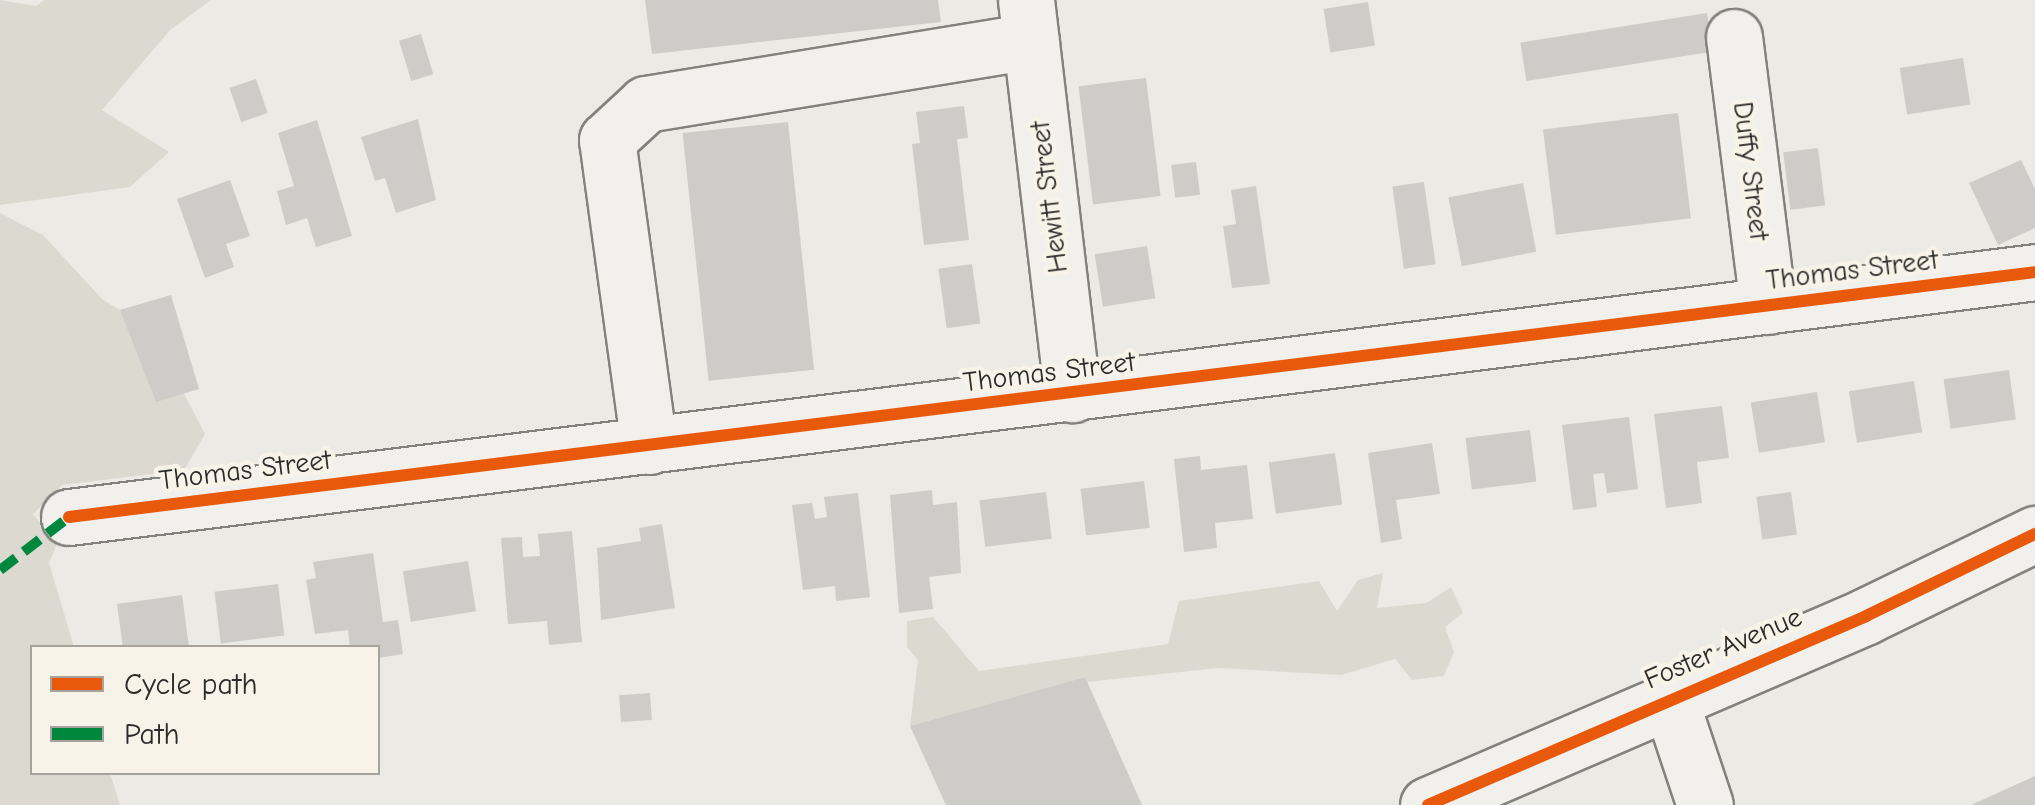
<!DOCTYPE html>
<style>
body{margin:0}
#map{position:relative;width:2035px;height:805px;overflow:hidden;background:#eceae4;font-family:"Comic Neue",sans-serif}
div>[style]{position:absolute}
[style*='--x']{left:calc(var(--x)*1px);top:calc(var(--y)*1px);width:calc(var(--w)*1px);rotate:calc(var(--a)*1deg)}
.green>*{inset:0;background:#dcd9d1}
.building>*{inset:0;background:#ceccc8;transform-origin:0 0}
.roads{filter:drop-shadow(2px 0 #82817e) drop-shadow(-2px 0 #82817e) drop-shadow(0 2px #82817e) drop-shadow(0 -2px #82817e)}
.minor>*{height:55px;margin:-27.5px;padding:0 27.5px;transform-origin:27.5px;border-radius:27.5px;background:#f1f0ec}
.quiet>*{height:10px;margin-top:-5px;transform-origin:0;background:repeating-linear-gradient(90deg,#00873e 0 20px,transparent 0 30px)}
.cycleway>*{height:12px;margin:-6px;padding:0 6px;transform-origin:6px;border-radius:6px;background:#e8590c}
span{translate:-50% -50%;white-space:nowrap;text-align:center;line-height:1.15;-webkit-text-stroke:9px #f7f3e8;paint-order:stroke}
.street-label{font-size:28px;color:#2b2b2b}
.legend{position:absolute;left:30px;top:645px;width:350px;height:130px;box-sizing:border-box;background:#f7f3e8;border:2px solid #a5a39c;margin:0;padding:12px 18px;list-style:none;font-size:30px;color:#2b2b2b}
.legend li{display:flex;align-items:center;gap:20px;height:50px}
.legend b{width:50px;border:2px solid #a5a39c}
</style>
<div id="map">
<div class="green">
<i style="clip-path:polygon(0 0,36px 6px,44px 0,211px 0,170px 30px,102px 110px,169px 152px,130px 187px,0 205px)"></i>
<i style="clip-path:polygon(0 213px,43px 235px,103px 300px,120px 310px,158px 379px,179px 384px,205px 434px,184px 470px,62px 485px,33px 514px,57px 544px,49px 563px,74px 647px,32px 648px,32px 772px,110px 773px,120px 805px,0 805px)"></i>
<i style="clip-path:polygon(1383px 573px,1377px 608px,1426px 603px,1451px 587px,1463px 613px,1445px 627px,1454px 652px,1444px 676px,1412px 680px,1395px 659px,1341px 675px,1218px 668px,1087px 682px,1085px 677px,910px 726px,918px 660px,907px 647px,907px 621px,933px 617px,979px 671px,1168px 644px,1179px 601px,1319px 581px,1337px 611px,1358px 580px)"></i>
</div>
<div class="building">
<i style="clip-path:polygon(645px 0,938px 0,941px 22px,652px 54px)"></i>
<i style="left:1368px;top:2px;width:44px;height:45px;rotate:81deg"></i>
<i style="left:1707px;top:13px;width:39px;height:189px;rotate:81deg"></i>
<i style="left:421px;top:34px;width:42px;height:23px;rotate:73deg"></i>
<i style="left:1963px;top:58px;width:47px;height:64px;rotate:81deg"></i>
<i style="left:1146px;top:78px;width:119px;height:68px;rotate:83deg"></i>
<i style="left:256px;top:79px;width:36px;height:28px;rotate:71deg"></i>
<i style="clip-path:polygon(964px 106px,968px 138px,957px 139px,969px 240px,924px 245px,912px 144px,920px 143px,916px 112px)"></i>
<i style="left:1678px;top:113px;width:106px;height:136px;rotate:83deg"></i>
<i style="clip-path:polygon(418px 119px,436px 200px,396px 213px,385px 178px,375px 181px,361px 137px)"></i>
<i style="clip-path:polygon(317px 120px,352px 236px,316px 247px,307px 218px,286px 225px,277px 191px,294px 186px,278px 133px)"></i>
<i style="left:788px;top:122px;width:249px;height:106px;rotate:84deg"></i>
<i style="left:1818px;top:148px;width:58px;height:35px;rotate:83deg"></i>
<i style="clip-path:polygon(2021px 160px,2035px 189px,2035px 228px,1998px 245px,1969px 183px)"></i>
<i style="left:1196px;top:162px;width:33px;height:25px;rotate:83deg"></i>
<i style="clip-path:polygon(230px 180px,250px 236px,226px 244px,234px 267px,205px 278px,177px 199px)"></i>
<i style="left:1424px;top:182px;width:83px;height:32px;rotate:82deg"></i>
<i style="left:1523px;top:183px;width:70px;height:76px;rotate:79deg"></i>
<i style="clip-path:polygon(1256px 186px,1270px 284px,1232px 288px,1223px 226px,1236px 224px,1231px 190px)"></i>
<i style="left:1147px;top:246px;width:53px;height:53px;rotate:81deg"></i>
<i style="left:972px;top:264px;width:60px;height:34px;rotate:82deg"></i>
<i style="clip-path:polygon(171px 295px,199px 389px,156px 402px,120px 310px)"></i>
<i style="left:2009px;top:370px;width:50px;height:66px;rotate:82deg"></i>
<i style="left:1914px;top:381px;width:52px;height:66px;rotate:81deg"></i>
<i style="left:1817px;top:392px;width:51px;height:67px;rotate:81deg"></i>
<i style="clip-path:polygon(1722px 406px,1729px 458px,1697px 462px,1702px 503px,1666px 508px,1654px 414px)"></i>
<i style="clip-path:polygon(1629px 417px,1638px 489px,1607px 493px,1604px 473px,1593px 474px,1597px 507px,1573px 510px,1562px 425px)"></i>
<i style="left:1530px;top:430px;width:52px;height:65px;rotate:83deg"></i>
<i style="clip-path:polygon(1432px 443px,1440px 494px,1396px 500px,1402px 539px,1381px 543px,1368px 453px)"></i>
<i style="left:1335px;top:453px;width:52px;height:67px;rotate:82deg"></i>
<i style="clip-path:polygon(1200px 456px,1201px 470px,1247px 465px,1253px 519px,1215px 523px,1217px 548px,1184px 552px,1174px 459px)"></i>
<i style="left:1144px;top:481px;width:47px;height:64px;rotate:83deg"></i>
<i style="clip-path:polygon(932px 490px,933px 505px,957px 502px,961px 573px,929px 577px,933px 609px,899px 613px,890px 495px)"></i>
<i style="left:1046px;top:492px;width:47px;height:67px;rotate:83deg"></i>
<i style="left:1791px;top:492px;width:43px;height:35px;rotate:82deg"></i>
<i style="clip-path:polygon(858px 493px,870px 597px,836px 601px,835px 586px,803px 590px,792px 505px,812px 503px,815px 519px,827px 517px,824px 497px)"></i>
<i style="clip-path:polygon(662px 524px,675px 608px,601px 620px,597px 548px,641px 541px,639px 528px)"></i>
<i style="clip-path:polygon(572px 531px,582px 642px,549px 645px,547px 621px,508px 624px,501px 538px,522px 537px,523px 557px,540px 556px,538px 534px)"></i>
<i style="clip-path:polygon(373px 553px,383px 622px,398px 620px,403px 654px,378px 658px,378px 648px,350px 648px,348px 630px,315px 634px,306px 580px,316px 578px,313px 562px)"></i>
<i style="left:468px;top:561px;width:51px;height:66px;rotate:81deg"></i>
<i style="left:278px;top:584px;width:52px;height:64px;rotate:83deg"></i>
<i style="clip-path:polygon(182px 595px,189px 647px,123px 648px,117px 604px)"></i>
<i style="clip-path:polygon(1085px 677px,1142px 805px,946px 805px,910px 726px)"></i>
<i style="left:650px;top:693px;width:27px;height:31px;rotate:86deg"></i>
<i style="clip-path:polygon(2035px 776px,2035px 805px,1971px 805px)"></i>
</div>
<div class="roads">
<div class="minor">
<i style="--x:1026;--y:0;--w:397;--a:83.3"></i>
<i style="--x:1734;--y:37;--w:271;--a:82.8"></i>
<i style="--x:649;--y:446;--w:309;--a:-97.8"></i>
<i style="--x:607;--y:140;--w:53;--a:-42.7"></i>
<i style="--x:646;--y:104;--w:390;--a:-9.3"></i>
<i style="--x:69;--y:517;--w:1981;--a:-7.1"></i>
<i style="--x:1669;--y:697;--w:114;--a:71.6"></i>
<i style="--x:1428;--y:805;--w:477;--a:-23.3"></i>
<i style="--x:1866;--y:616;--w:188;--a:-25.9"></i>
</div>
</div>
<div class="quiet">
<i style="--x:0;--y:570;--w:87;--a:-37.5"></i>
</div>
<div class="cycleway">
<i style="--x:69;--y:517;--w:1981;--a:-7.1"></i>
<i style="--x:1428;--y:805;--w:477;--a:-23.3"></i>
<i style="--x:1866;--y:616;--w:188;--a:-25.9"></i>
</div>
<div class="street-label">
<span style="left:1751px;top:171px;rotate:83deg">Duffy Street</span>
<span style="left:1049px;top:197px;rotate:-97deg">Hewitt Street</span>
<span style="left:1852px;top:270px;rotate:-7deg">Thomas Street</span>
<span style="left:1049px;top:372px;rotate:-7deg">Thomas Street</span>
<span style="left:245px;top:470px;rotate:-7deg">Thomas Street</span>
<span style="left:1723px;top:648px;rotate:-23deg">Foster Avenue</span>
</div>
<ul class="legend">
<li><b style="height:12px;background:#e8590c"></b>Cycle path</li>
<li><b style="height:12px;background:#00873e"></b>Path</li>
</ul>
</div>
